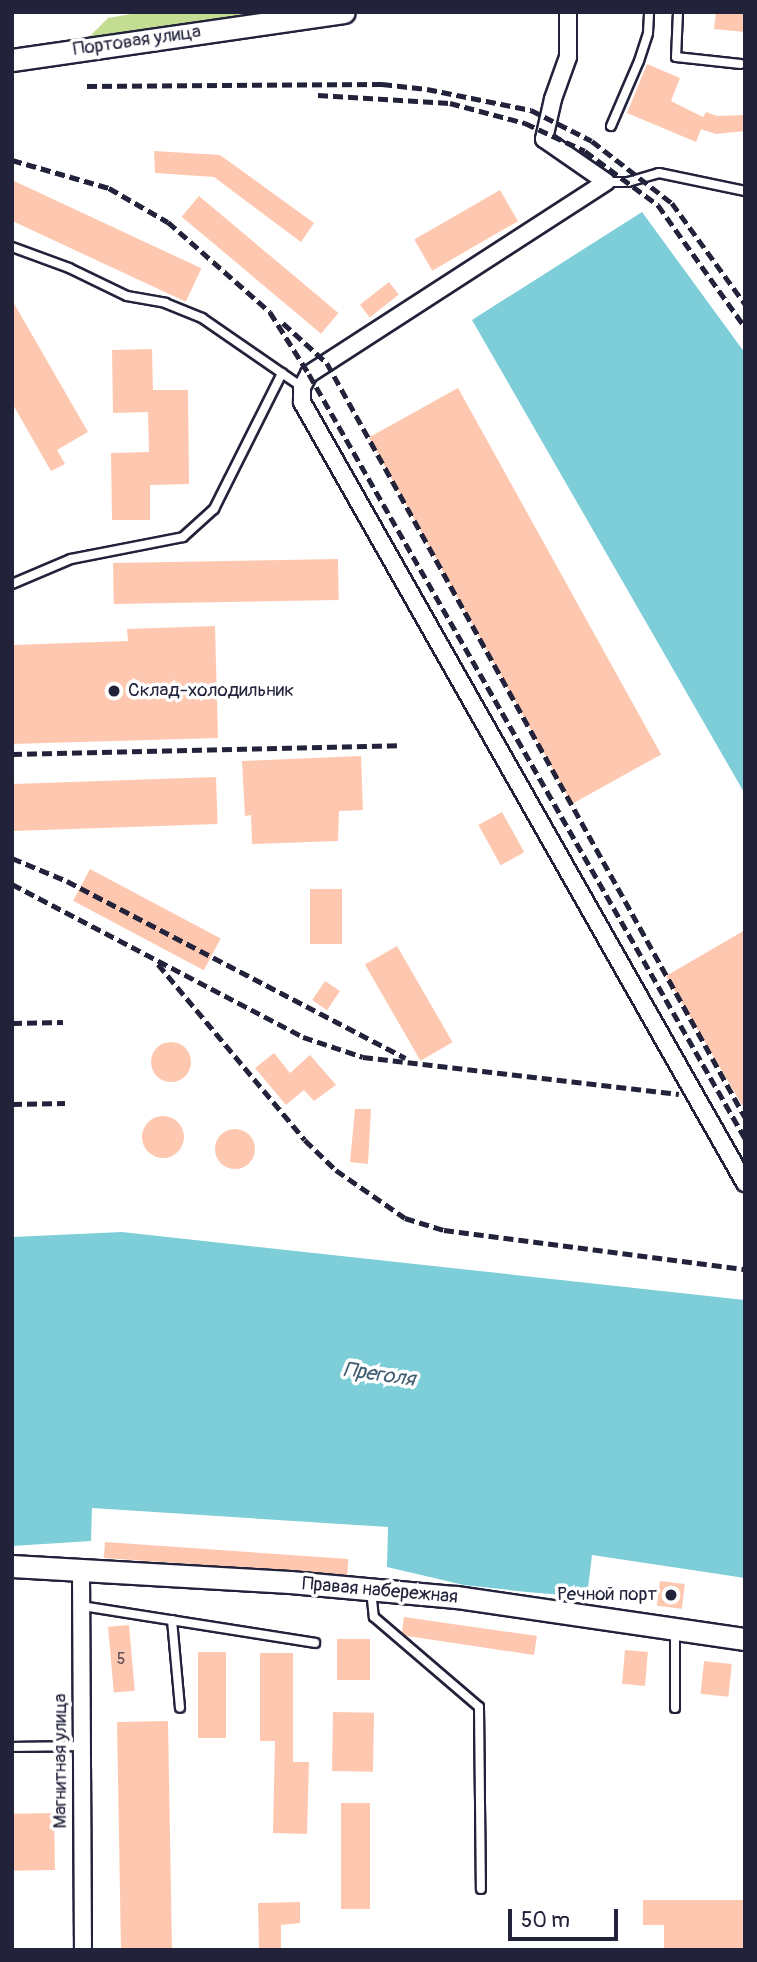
<!DOCTYPE html>
<meta charset="utf-8">
<style>
body{margin:0}
#map{position:relative;width:757px;height:1962px;overflow:hidden;background:#fff;font-family:Pangolin,sans-serif}
div>[style]{position:absolute}
[style*='--x']{left:calc(var(--x)*1px);top:calc(var(--y)*1px);width:calc(var(--w)*1px);rotate:calc(var(--a)*1deg)}
.green>*{inset:0;background:#c3dd93}
.water>*{inset:0;background:#7dced9}
.building>*{inset:0;background:#fec8b0;transform-origin:0 0}
.round{border-radius:50%}
.roads{filter:drop-shadow(2px 0 #22223b) drop-shadow(-2px 0 #22223b) drop-shadow(0 2px #22223b) drop-shadow(0 -2px #22223b)}
.service>*{height:8px;margin:-4px;padding:0 4px;transform-origin:4px;border-radius:4px;background:#fff}
.minor>*{height:16px;margin:-8px;padding:0 8px;transform-origin:8px;border-radius:8px;background:#fff}
.secondary>*{height:21px;margin:-10.5px;padding:0 10.5px;transform-origin:10.5px;border-radius:10.5px;background:#fff}
.rail>*{height:4.5px;margin-top:-2.25px;transform-origin:0;background:repeating-linear-gradient(90deg,#22223b 0 10px,transparent 0 15px)}
.dots>*{width:19px;height:19px;translate:-50% -50%;box-sizing:border-box;border:4px solid #fff;border-radius:50%}
span{translate:-50% -50%;white-space:nowrap;text-align:center;line-height:1.15;-webkit-text-stroke:7px #fff;paint-order:stroke}
.number-label{font-size:16px;color:#594c58}
.number-label span{-webkit-text-stroke-width:0}
.street-label{font-size:19px;color:#22223b}
.poi-label{font-size:19px;color:#22223b}
.left{translate:0 -50%;text-align:left}
.right{translate:-100% -50%;text-align:right}
.water-label{font-size:21px;color:#425e72;font-style:italic}
.frame{position:absolute;inset:0;border:14px solid #22223b;pointer-events:none}
.scale{position:absolute;left:508px;top:1909px;width:110px;height:32px;box-sizing:border-box;border:4px solid #22223b;border-top:0;padding-left:9px;font-size:21px;line-height:24px;white-space:nowrap;color:#22223b;-webkit-text-stroke:5px #fff;paint-order:stroke}
</style>
<div id="map">
<div class="green">
<i style="clip-path:polygon(142px 12px,273px 12px,89px 37px,108px 18px)"></i>
</div>
<div class="water">
<i style="clip-path:polygon(642px 212px,745px 353px,745px 794px,472px 320px)"></i>
<i style="clip-path:polygon(122px 1232px,745px 1300px,745px 1578px,592px 1555px,587px 1597px,527px 1592px,464px 1585px,387px 1567px,388px 1527px,92px 1508px,91px 1541px,12px 1546px,12px 1237px)"></i>
</div>
<div class="building">
<i style="clip-path:polygon(716px 12px,745px 12px,745px 32px,714px 29px)"></i>
<i style="clip-path:polygon(647px 64px,680px 78px,671px 101px,703px 117px,706px 112px,717px 116px,745px 115px,745px 131px,716px 134px,701px 129px,696px 142px,627px 113px)"></i>
<i style="clip-path:polygon(154px 151px,220px 155px,314px 223px,301px 242px,214px 177px,155px 173px)"></i>
<i style="left:12px;top:180px;width:209px;height:37px;rotate:25deg"></i>
<i style="left:500px;top:190px;width:36px;height:99px;rotate:60deg"></i>
<i style="left:199px;top:196px;width:182px;height:27px;rotate:40deg"></i>
<i style="left:389px;top:282px;width:16px;height:37px;rotate:52deg"></i>
<i style="clip-path:polygon(12px 300px,88px 432px,57px 450px,65px 464px,51px 471px,12px 403px)"></i>
<i style="clip-path:polygon(152px 349px,153px 390px,188px 390px,189px 484px,150px 485px,150px 520px,112px 520px,111px 453px,149px 452px,148px 412px,113px 413px,112px 350px)"></i>
<i style="left:458px;top:388px;width:419px;height:102px;rotate:61deg"></i>
<i style="left:338px;top:559px;width:41px;height:225px;rotate:89deg"></i>
<i style="clip-path:polygon(215px 626px,218px 738px,12px 744px,12px 645px,128px 641px,127px 629px)"></i>
<i style="clip-path:polygon(361px 756px,363px 810px,339px 811px,338px 841px,252px 844px,251px 815px,245px 816px,242px 761px)"></i>
<i style="left:216px;top:777px;width:47px;height:204px;rotate:88deg"></i>
<i style="left:502px;top:812px;width:46px;height:27px;rotate:61deg"></i>
<i style="left:90px;top:869px;width:148px;height:36px;rotate:28deg"></i>
<i style="left:342px;top:889px;width:55px;height:32px;rotate:90deg"></i>
<i style="clip-path:polygon(745px 930px,745px 1110px,666px 976px)"></i>
<i style="left:397px;top:946px;width:111px;height:37px;rotate:60deg"></i>
<i style="left:325px;top:981px;width:18px;height:23px;rotate:34deg"></i>
<i class="round" style="left:151px;top:1042px;width:40px;height:40px"></i>
<i style="clip-path:polygon(274px 1053px,290px 1073px,310px 1055px,336px 1085px,314px 1101px,304px 1090px,286px 1105px,255px 1068px)"></i>
<i style="clip-path:polygon(355px 1109px,371px 1109px,368px 1164px,350px 1162px)"></i>
<i class="round" style="left:142px;top:1116px;width:42px;height:42px"></i>
<i class="round" style="left:215px;top:1129px;width:40px;height:40px"></i>
<i style="left:105px;top:1542px;width:244px;height:16px;rotate:4deg"></i>
<i style="left:660px;top:1581px;width:25px;height:25px;rotate:7deg"></i>
<i style="clip-path:polygon(404px 1617px,537px 1636px,534px 1655px,407px 1636px,402px 1632px)"></i>
<i style="left:129px;top:1625px;width:66px;height:21px;rotate:85deg"></i>
<i style="left:337px;top:1639px;width:33px;height:41px"></i>
<i style="left:625px;top:1650px;width:23px;height:34px;rotate:5deg"></i>
<i style="left:198px;top:1652px;width:28px;height:86px"></i>
<i style="clip-path:polygon(260px 1653px,293px 1653px,293px 1762px,309px 1762px,307px 1834px,273px 1833px,275px 1741px,260px 1741px)"></i>
<i style="left:704px;top:1661px;width:28px;height:33px;rotate:6deg"></i>
<i style="left:333px;top:1712px;width:41px;height:59px;rotate:1deg"></i>
<i style="left:168px;top:1721px;width:229px;height:51px;rotate:89deg"></i>
<i style="left:341px;top:1803px;width:29px;height:106px"></i>
<i style="left:54px;top:1813px;width:57px;height:42px;rotate:89deg"></i>
<i style="clip-path:polygon(643px 1900px,745px 1900px,745px 1950px,664px 1950px,664px 1925px,643px 1925px)"></i>
<i style="clip-path:polygon(300px 1902px,300px 1923px,281px 1925px,281px 1950px,259px 1950px,258px 1903px)"></i>
</div>
<div class="roads">
<div class="service">
<i style="--x:678;--y:12;--w:45;--a:92.5"></i>
<i style="--x:676;--y:57;--w:65;--a:6.1"></i>
<i style="--x:611;--y:126;--w:71;--a:-66.7"></i>
<i style="--x:639;--y:61;--w:29;--a:-72"></i>
<i style="--x:648;--y:33;--w:21;--a:-87"></i>
<i style="--x:606;--y:182;--w:22;--a:0"></i>
<i style="--x:628;--y:182;--w:32;--a:-16"></i>
<i style="--x:659;--y:173;--w:88;--a:11.8"></i>
<i style="--x:12;--y:247;--w:61;--a:20.2"></i>
<i style="--x:69;--y:268;--w:64;--a:25.8"></i>
<i style="--x:127;--y:296;--w:39;--a:10"></i>
<i style="--x:165;--y:303;--w:40;--a:22"></i>
<i style="--x:202;--y:318;--w:121;--a:34.6"></i>
<i style="--x:12;--y:584;--w:64;--a:-23"></i>
<i style="--x:71;--y:559;--w:114;--a:-11.1"></i>
<i style="--x:183;--y:537;--w:42;--a:-42.1"></i>
<i style="--x:214;--y:509;--w:152;--a:-63.4"></i>
<i style="--x:371;--y:1590;--w:27;--a:84"></i>
<i style="--x:374;--y:1617;--w:138;--a:40.6"></i>
<i style="--x:479;--y:1707;--w:182;--a:89.4"></i>
<i style="--x:82;--y:1606;--w:236;--a:9"></i>
<i style="--x:172;--y:1620;--w:88;--a:84.8"></i>
<i style="--x:675;--y:1708;--w:77;--a:-90"></i>
<i style="--x:12;--y:1747;--w:69;--a:-0.8"></i>
</div>
<div class="minor">
<i style="--x:568;--y:12;--w:45;--a:90"></i>
<i style="--x:568;--y:57;--w:45;--a:109.7"></i>
<i style="--x:553;--y:99;--w:41;--a:102.7"></i>
<i style="--x:544;--y:139;--w:75;--a:34.7"></i>
<i style="--x:606;--y:182;--w:354;--a:147.1"></i>
<i style="--x:309;--y:374;--w:15;--a:118"></i>
<i style="--x:302;--y:387;--w:15;--a:90"></i>
<i style="--x:302;--y:402;--w:898;--a:60.44"></i>
<i style="--x:81;--y:1571;--w:379;--a:89.7"></i>
</div>
<div class="secondary">
<i style="--x:12;--y:60;--w:335;--a:-8.2"></i>
<i style="--x:12;--y:1566;--w:278;--a:3.3"></i>
<i style="--x:290;--y:1582;--w:167;--a:5.2"></i>
<i style="--x:456;--y:1597;--w:292;--a:8.3"></i>
</div>
</div>
<div class="rail">
<i style="--x:87;--y:86;--w:295;--a:-0.4"></i>
<i style="--x:382;--y:84;--w:45;--a:6.3"></i>
<i style="--x:427;--y:89;--w:106;--a:11.4"></i>
<i style="--x:531;--y:110;--w:68;--a:26.9"></i>
<i style="--x:592;--y:141;--w:101;--a:37.8"></i>
<i style="--x:672;--y:203;--w:125;--a:54.1"></i>
<i style="--x:318;--y:95;--w:132;--a:3.5"></i>
<i style="--x:450;--y:103;--w:78;--a:14.9"></i>
<i style="--x:525;--y:123;--w:66;--a:25"></i>
<i style="--x:585;--y:151;--w:91;--a:36.5"></i>
<i style="--x:658;--y:205;--w:150;--a:54.5"></i>
<i style="--x:12;--y:160;--w:101;--a:16.1"></i>
<i style="--x:109;--y:188;--w:68;--a:30"></i>
<i style="--x:168;--y:222;--w:136;--a:41.4"></i>
<i style="--x:270;--y:312;--w:73;--a:57.8"></i>
<i style="--x:309;--y:374;--w:880;--a:60.29"></i>
<i style="--x:283;--y:323;--w:59;--a:42.3"></i>
<i style="--x:327;--y:363;--w:862;--a:61"></i>
<i style="--x:12;--y:754;--w:387;--a:-1.3"></i>
<i style="--x:12;--y:858;--w:60;--a:22.7"></i>
<i style="--x:67;--y:881;--w:382;--a:27.6"></i>
<i style="--x:12;--y:884;--w:329;--a:27.7"></i>
<i style="--x:303;--y:1037;--w:63;--a:18.4"></i>
<i style="--x:363;--y:1057;--w:318;--a:6.7"></i>
<i style="--x:158;--y:964;--w:229;--a:50.1"></i>
<i style="--x:305;--y:1140;--w:43;--a:44.1"></i>
<i style="--x:336;--y:1170;--w:84;--a:34.8"></i>
<i style="--x:405;--y:1218;--w:41;--a:17.1"></i>
<i style="--x:444;--y:1230;--w:304;--a:7.4"></i>
<i style="--x:12;--y:1023;--w:51;--a:-1.1"></i>
<i style="--x:12;--y:1104;--w:53;--a:-1.1"></i>
</div>
<div class="dots">
<i style="left:114px;top:691px;background:#22223b"></i>
<i style="left:671px;top:1595px;background:#22223b"></i>
</div>
<div class="number-label">
<span style="left:121px;top:1659px">5</span>
</div>
<div class="street-label">
<span style="left:137px;top:41px;rotate:-8deg">Портовая улица</span>
<span style="left:380px;top:1591px;rotate:5deg">Правая набережная</span>
<span style="left:61px;top:1761px;rotate:-90deg">Магнитная улица</span>
</div>
<div class="poi-label">
<span class="left" style="left:128px;top:691px">Склад-холодильник</span>
<span class="right" style="left:657px;top:1595px">Речной порт</span>
</div>
<div class="water-label">
<span style="left:379px;top:1375px;rotate:8deg">Преголя</span>
</div>
<div class="frame"></div>
<div class="scale">50 m</div>
</div>
